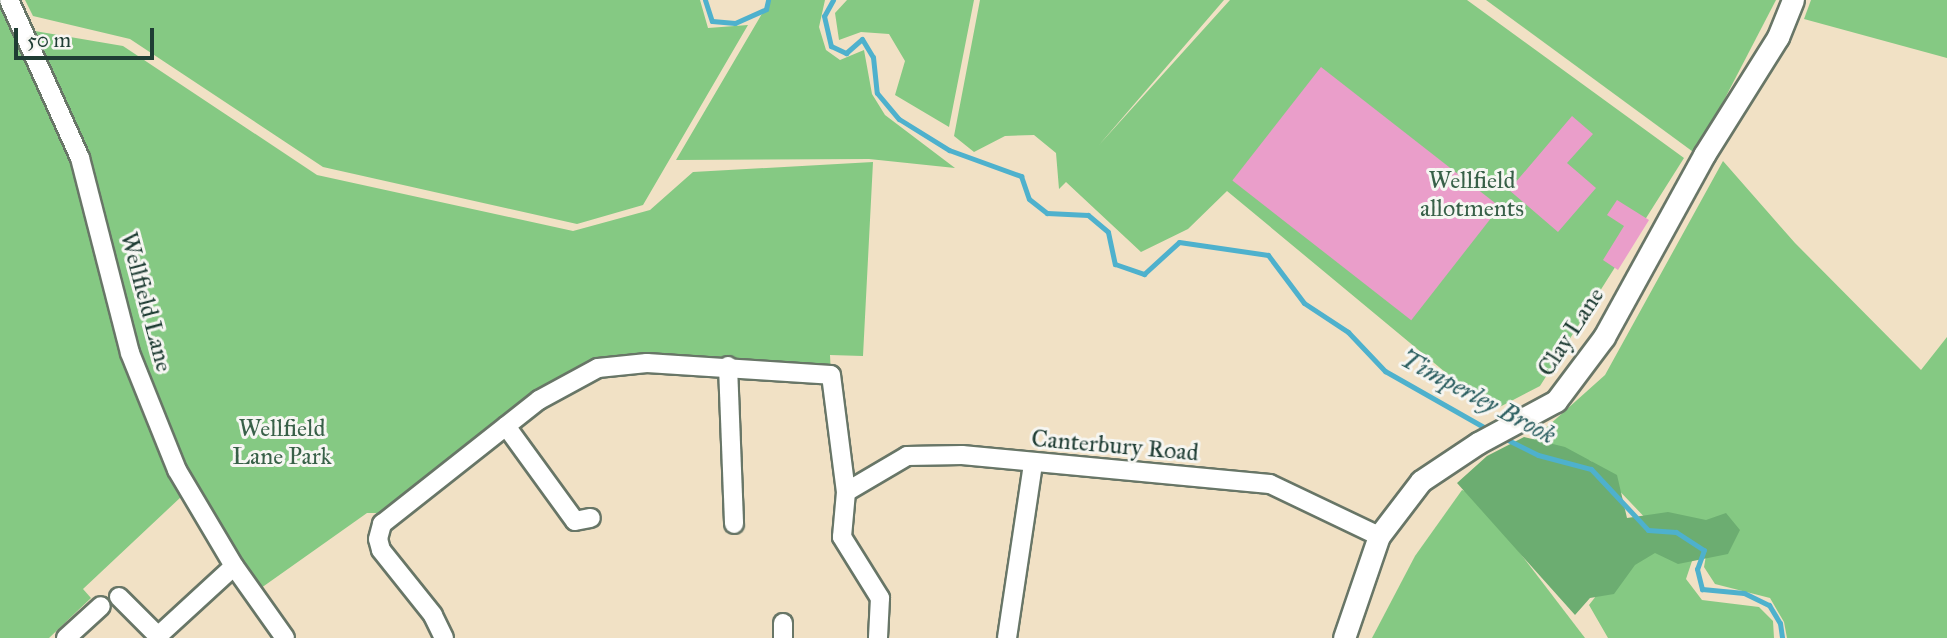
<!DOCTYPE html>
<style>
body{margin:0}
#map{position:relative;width:1947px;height:638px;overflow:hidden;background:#f1e1c5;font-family:"IM FELL Great Primer",serif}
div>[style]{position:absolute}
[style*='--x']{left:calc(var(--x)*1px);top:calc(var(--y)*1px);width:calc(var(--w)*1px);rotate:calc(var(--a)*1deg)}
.green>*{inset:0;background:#85c983}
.forest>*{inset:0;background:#6cad71}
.stream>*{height:5px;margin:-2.5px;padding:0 2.5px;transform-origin:2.5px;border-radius:2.5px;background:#4eb1cd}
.building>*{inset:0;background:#ea9eca;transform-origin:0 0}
.roads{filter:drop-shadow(2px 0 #687667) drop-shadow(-2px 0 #687667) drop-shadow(0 2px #687667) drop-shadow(0 -2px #687667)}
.minor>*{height:18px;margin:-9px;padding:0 9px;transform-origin:9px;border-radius:9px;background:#fff}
.tertiary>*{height:21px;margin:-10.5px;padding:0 10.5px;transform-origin:10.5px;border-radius:10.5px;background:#fff}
span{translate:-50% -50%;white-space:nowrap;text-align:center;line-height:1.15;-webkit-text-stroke:6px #f6f6f2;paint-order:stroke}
.park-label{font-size:24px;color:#386048}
.street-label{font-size:24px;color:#1f3d34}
.water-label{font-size:26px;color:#2d6062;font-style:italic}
.scale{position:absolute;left:14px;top:28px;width:140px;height:32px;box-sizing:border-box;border:4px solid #1f3d34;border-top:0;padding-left:9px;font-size:21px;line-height:24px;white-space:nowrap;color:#1f3d34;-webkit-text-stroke:5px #f6f6f2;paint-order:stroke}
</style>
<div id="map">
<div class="green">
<i style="clip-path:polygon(25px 0,700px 0,708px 28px,748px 25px,643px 205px,577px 224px,323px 167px,130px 39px,33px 16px)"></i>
<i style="clip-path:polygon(770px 0,825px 0,819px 27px,826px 50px,840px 60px,864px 50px,872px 94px,885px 115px,955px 168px,869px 159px,676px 160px)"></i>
<i style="clip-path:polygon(847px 0,974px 0,949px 127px,895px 95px,905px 61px,889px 34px,861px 32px,839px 40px,835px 13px)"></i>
<i style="clip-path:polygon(980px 0,1224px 0,1099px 145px,1230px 0,1467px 0,1684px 158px,1540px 386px,1492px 411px,1227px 191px,1188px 229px,1141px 252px,1066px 182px,1059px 189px,1056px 153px,1034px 135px,1005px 136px,974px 152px,954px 136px)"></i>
<i style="clip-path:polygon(1486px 0,1776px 0,1696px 154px)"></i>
<i style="clip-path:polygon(1811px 0,1947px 0,1947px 58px,1804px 19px)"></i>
<i style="clip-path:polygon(0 7px,71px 159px,114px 327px,182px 496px,83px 589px,91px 598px,49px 638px,0 638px)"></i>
<i style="clip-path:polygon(23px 29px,123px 46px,317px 175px,573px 231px,650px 210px,693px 172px,873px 162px,863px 356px,830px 355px,831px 375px,598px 368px,386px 513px,367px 513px,254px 593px,187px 492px,130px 353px,106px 249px)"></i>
<i style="clip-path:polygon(1723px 161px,1795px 243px,1921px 370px,1947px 337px,1947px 638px,1787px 638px,1784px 622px,1770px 598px,1715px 584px,1704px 567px,1708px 544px,1651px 524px,1591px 461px,1529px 443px,1605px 375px)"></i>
<i style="clip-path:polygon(1462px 490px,1475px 494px,1585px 638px,1372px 638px,1415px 556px)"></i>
<i style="clip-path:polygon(1696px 549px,1686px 579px,1702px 600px,1759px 607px,1773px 621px,1774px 638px,1608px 638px,1589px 605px,1628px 555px)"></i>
</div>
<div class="forest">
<i style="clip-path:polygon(1524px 437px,1565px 447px,1617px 475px,1627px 518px,1668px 512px,1706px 520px,1726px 513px,1740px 530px,1728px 554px,1678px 564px,1655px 553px,1635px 565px,1614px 594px,1590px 598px,1575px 615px,1457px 483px,1487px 456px)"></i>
</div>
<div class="stream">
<i style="--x:705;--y:0;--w:22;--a:72"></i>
<i style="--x:712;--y:21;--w:23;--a:5"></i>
<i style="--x:735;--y:23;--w:34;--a:-24"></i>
<i style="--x:766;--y:9;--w:9;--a:-77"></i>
<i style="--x:833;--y:0;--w:18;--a:119"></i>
<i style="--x:824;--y:16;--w:31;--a:77"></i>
<i style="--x:831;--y:46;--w:17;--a:25"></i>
<i style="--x:846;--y:53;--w:21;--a:-41"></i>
<i style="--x:862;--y:39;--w:21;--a:59"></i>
<i style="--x:873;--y:57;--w:36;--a:84"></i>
<i style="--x:877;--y:93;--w:34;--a:50"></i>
<i style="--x:899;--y:119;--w:59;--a:31.8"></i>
<i style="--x:949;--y:150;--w:77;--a:19.9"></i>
<i style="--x:1021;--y:176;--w:24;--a:71"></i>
<i style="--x:1029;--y:199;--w:23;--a:38"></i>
<i style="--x:1047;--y:213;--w:41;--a:2.8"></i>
<i style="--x:1088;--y:215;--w:26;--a:40"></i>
<i style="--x:1108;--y:232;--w:33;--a:78"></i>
<i style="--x:1115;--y:264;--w:31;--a:19"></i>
<i style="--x:1144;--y:274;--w:47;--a:-42.4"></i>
<i style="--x:1179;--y:242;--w:90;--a:8.3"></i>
<i style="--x:1268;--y:255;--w:60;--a:53.1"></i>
<i style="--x:1304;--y:303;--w:53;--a:33.4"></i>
<i style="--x:1348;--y:332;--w:54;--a:46.5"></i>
<i style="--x:1385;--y:371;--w:120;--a:29.6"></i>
<i style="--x:1500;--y:436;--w:42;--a:26.6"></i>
<i style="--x:1538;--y:455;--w:55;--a:14.8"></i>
<i style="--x:1591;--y:469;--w:83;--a:46.9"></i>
<i style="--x:1648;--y:530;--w:28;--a:4"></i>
<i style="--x:1676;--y:532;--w:33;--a:33"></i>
<i style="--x:1704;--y:550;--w:20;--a:110"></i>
<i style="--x:1697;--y:569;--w:21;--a:76"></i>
<i style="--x:1702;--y:589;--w:42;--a:5.4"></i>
<i style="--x:1744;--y:593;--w:28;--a:26"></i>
<i style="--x:1769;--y:605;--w:21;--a:59"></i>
<i style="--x:1780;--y:623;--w:15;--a:82"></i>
</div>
<div class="building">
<i style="left:1321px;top:67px;width:227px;height:144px;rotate:38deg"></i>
<i style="clip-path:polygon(1572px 116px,1593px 134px,1567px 163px,1596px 188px,1558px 232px,1509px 190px)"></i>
<i style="clip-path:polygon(1617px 200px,1649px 220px,1618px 270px,1603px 260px,1624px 226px,1607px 215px)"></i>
</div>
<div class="roads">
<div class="minor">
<i style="--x:9;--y:0;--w:173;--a:65.8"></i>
<i style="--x:80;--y:158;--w:201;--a:75.6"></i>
<i style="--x:130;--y:353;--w:126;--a:68.1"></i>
<i style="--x:177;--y:470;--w:112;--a:59.3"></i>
<i style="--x:234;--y:566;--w:88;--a:54.7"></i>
<i style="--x:728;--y:366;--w:158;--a:87.8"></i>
<i style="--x:506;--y:426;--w:117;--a:54"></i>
<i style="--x:575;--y:521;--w:16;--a:-11"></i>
<i style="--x:846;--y:492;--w:71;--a:-30.5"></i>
<i style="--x:907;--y:456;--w:55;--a:-1"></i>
<i style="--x:962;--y:455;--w:309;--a:5.4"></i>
<i style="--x:1270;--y:484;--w:121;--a:25.5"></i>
<i style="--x:119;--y:597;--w:55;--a:45"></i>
<i style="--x:158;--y:636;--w:103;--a:-42.6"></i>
<i style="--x:66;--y:638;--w:47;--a:-42.4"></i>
<i style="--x:444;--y:638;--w:25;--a:-116"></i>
<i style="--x:433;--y:615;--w:83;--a:-128.7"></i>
<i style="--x:381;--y:550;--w:11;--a:-105"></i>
<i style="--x:378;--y:539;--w:16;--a:-75"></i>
<i style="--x:382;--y:524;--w:200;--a:-38.3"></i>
<i style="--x:539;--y:400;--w:67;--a:-28.5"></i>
<i style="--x:598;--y:368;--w:49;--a:-5.8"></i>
<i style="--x:647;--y:363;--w:184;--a:3.7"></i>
<i style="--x:831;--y:375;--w:118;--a:82.7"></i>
<i style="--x:846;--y:492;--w:45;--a:95.1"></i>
<i style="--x:842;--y:537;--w:72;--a:58.1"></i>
<i style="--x:880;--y:598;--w:40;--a:92.9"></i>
<i style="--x:783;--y:638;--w:15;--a:-90"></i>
<i style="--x:1007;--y:638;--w:176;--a:-81.5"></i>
</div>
<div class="tertiary">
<i style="--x:1344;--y:638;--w:108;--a:-71.1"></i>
<i style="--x:1379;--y:536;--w:69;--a:-52.6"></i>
<i style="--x:1421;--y:481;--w:69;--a:-33.7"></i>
<i style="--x:1478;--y:443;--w:89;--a:-28.3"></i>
<i style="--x:1556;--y:401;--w:80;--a:-53.1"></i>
<i style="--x:1604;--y:337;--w:208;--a:-61.2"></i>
<i style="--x:1704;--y:155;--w:139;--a:-57.9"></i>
<i style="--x:1778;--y:37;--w:40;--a:-68"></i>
</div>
</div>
<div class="park-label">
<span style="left:1472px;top:195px">Wellfield<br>allotments</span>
<span style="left:282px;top:443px">Wellfield<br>Lane Park</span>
</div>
<div class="street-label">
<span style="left:146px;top:302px;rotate:75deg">Wellfield Lane</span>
<span style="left:1571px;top:332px;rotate:-57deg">Clay Lane</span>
<span style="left:1115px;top:446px;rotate:5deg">Canterbury Road</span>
</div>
<div class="water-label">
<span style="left:1478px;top:397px;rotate:28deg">Timperley Brook</span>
</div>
<div class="scale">50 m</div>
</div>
